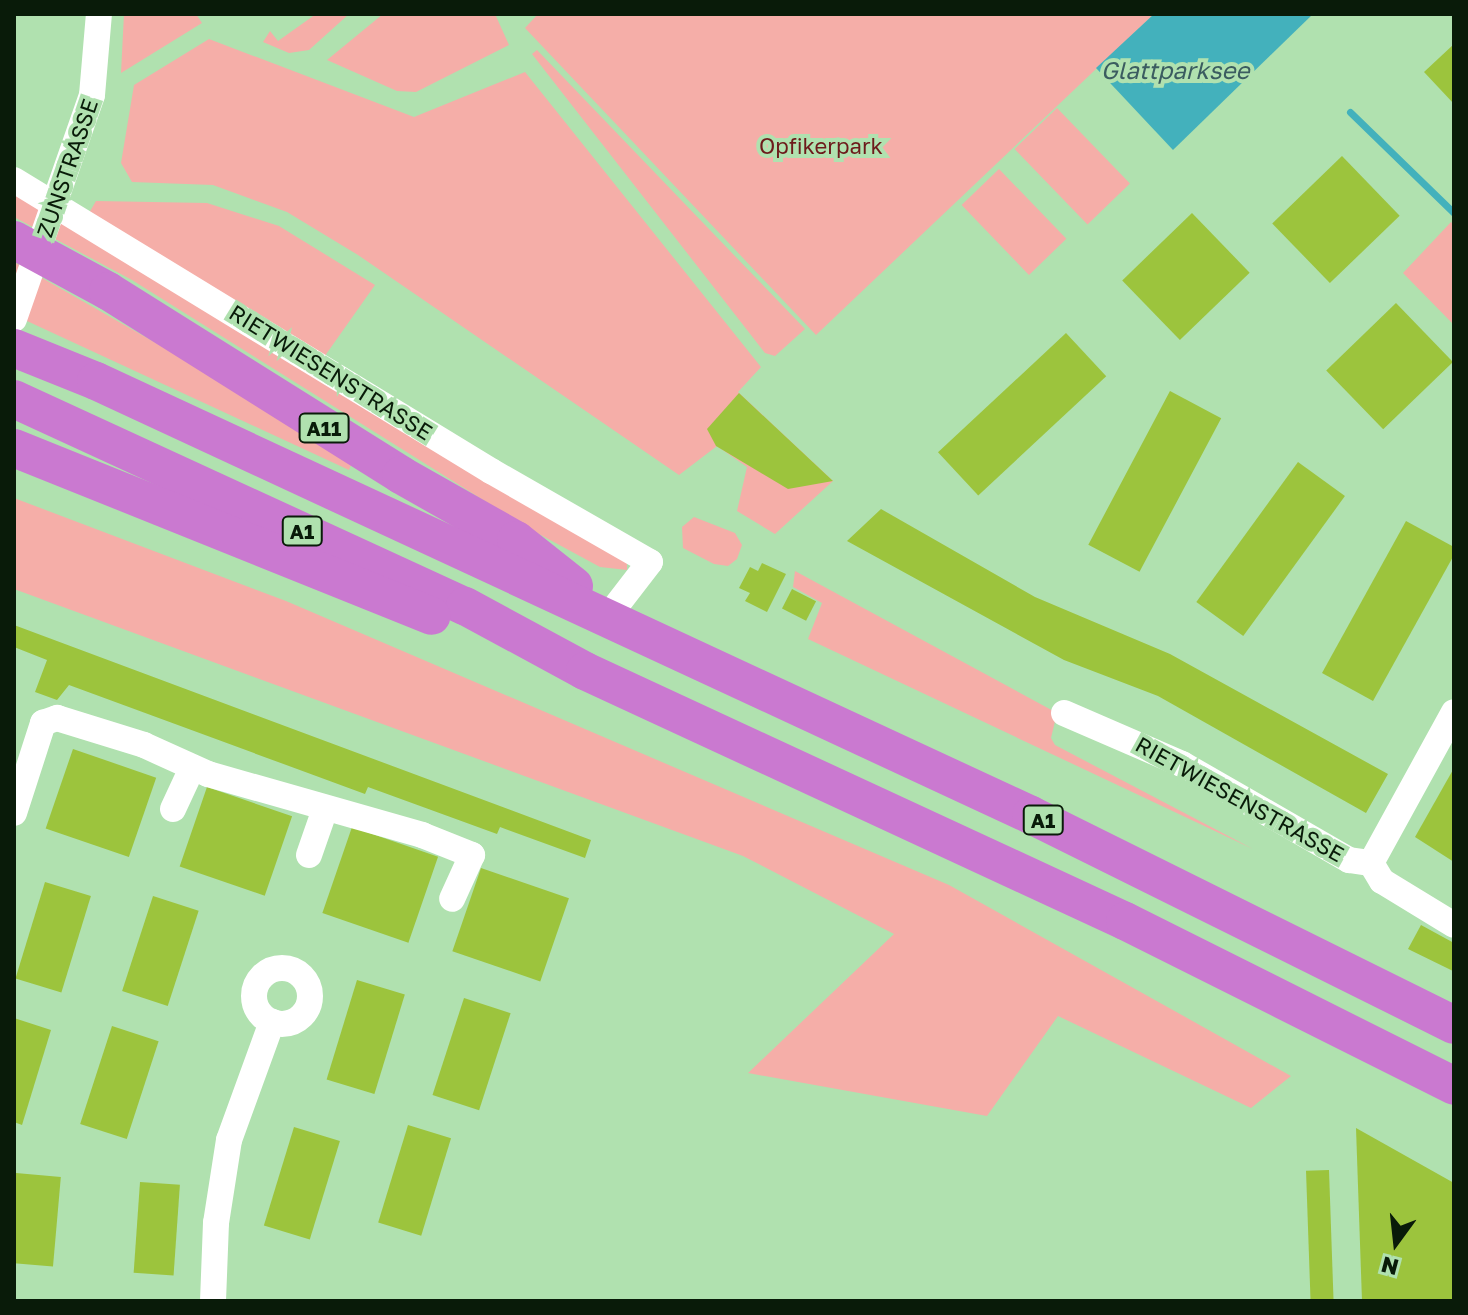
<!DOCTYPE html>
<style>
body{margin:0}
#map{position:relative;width:1468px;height:1315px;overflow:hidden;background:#b0e1af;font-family:"Golos Text",sans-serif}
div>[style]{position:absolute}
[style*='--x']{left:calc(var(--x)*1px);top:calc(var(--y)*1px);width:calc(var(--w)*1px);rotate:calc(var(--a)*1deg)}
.green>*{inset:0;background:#f5aea8;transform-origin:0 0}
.water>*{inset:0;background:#43b1bc}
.stream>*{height:7px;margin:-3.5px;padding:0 3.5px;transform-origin:3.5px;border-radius:3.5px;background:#43b1bc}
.building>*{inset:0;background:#9cc43d;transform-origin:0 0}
.minor>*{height:26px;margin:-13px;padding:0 13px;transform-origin:13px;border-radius:13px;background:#fff}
.minor>.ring{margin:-13px;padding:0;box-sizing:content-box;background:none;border:26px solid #fff;border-radius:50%}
.highway>*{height:38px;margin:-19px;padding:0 19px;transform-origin:19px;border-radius:19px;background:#ca79d0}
span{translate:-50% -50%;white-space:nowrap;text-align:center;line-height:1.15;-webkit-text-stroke:8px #b0e1af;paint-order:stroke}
.shield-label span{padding:2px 6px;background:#b0e1af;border:2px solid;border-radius:6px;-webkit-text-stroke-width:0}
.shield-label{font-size:20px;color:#091b09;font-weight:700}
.park-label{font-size:22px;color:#6d1a1b}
.street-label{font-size:22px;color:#091b09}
.water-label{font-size:24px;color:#3b5c60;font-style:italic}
.frame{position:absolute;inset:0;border:16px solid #091b09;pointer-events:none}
.north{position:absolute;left:1356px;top:1203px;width:80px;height:80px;-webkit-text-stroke:6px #b0e1af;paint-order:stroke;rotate:195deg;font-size:22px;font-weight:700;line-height:32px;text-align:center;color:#091b09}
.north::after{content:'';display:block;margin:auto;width:28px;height:36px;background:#091b09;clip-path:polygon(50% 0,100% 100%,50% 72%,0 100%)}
</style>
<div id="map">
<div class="green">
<i style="clip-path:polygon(124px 14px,196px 14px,202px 23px,121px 73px)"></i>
<i style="clip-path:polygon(316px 14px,349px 14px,309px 50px,289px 53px,263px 42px,270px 31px,278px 41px)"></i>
<i style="clip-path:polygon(383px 14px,495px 14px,509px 45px,416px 92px,397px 91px,327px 60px)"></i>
<i style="clip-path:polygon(538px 14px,1154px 14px,816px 335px,525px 28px)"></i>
<i style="clip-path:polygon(209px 39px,414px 117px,525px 72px,761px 367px,738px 392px,833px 481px,775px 534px,737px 511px,747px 467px,717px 446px,679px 475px,358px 255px,287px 212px,213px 185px,132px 182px,121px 163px,134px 85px)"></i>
<i style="clip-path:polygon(537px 50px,805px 329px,775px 356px,765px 353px,532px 54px)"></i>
<i style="left:1057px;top:108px;width:105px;height:59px;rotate:46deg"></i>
<i style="left:999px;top:169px;width:97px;height:52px;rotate:46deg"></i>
<i style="clip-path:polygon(14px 190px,627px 560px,627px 570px,600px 567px,528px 528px,132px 280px,14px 217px)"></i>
<i style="clip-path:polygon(96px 201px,207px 203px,279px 226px,375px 285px,322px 360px,89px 213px)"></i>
<i style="clip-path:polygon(1451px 222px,1454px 225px,1454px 325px,1403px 273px)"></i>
<i style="clip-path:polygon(14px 262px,212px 375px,351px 465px,349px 470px,14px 315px)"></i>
<i style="clip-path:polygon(14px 498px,286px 601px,949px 885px,1291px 1076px,1251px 1108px,1058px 1016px,987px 1116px,748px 1073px,894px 934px,743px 856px,14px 589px)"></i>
<i style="clip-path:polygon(694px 517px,735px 533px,742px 545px,737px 559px,728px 566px,714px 564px,683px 548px,682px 527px)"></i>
<i style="clip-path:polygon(795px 571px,1057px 713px,1051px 738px,1055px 745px,1253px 849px,808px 639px,822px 603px,793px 587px)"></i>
</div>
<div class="water">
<i style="clip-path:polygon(1154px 14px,1313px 14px,1173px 150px,1096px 68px)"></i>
</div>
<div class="stream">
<i style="--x:1350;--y:112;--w:145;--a:44.2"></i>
</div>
<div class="building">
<i style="clip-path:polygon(1454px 44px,1454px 104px,1424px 72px)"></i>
<i style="left:1342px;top:156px;width:83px;height:97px;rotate:46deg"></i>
<i style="left:1192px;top:213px;width:83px;height:97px;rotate:46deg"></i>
<i style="left:1396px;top:303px;width:82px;height:97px;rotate:46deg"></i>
<i style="left:1066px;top:333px;width:59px;height:175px;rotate:47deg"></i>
<i style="left:1170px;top:391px;width:58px;height:174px;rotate:28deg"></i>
<i style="clip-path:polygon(739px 393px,833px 481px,788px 489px,716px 446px,707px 429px)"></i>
<i style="left:1298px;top:462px;width:58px;height:173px;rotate:36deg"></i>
<i style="clip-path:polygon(881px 509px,1035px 597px,1170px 654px,1388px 774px,1366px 813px,1158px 696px,1064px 660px,847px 541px)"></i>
<i style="clip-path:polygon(1406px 521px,1454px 547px,1454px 555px,1373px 701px,1322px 673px)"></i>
<i style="clip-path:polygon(762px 563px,786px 574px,767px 612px,745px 601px,750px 593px,739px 588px,750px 567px,758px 571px)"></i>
<i style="left:792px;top:589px;width:27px;height:22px;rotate:27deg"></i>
<i style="clip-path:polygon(14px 625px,591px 840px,585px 858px,500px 827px,497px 834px,368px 787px,365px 794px,69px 685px,57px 700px,35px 692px,47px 660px,14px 647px)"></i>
<i style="left:73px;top:749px;width:88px;height:84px;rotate:19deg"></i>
<i style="clip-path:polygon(1454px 768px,1454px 862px,1415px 837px)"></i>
<i style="left:207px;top:787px;width:90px;height:84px;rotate:19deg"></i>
<i style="left:352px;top:827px;width:91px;height:91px;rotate:19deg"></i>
<i style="left:481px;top:868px;width:93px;height:88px;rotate:19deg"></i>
<i style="left:45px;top:882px;width:48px;height:101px;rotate:17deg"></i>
<i style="left:153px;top:896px;width:48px;height:100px;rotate:18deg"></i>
<i style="clip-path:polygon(1421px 925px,1454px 943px,1453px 971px,1408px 949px)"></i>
<i style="left:357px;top:980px;width:50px;height:104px;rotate:17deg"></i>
<i style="left:464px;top:998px;width:49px;height:102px;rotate:18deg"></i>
<i style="clip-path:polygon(14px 1018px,51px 1030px,22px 1125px,14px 1122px)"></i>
<i style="left:112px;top:1026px;width:49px;height:103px;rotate:18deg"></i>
<i style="left:408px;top:1125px;width:45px;height:102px;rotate:17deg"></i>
<i style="left:294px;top:1127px;width:48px;height:103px;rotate:17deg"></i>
<i style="clip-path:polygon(1356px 1128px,1454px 1183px,1454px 1301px,1362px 1301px)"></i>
<i style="left:1329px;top:1170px;width:131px;height:23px;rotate:88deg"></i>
<i style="left:16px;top:1173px;width:45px;height:90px;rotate:5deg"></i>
<i style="left:140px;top:1182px;width:40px;height:91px;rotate:4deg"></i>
</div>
<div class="minor">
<i style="--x:14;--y:180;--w:559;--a:31.39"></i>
<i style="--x:491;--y:471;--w:183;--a:29.8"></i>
<i style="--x:650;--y:562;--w:66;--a:127.6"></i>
<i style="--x:14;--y:319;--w:237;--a:-70.8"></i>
<i style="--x:92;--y:95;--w:81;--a:-85.1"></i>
<i style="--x:1064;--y:713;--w:129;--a:23.4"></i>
<i style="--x:1182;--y:764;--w:193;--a:29.9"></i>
<i style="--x:1349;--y:860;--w:22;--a:8"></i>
<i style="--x:173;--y:809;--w:45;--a:-65.1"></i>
<i style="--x:14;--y:813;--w:95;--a:-72.1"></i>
<i style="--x:43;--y:723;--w:15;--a:-20"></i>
<i style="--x:57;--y:718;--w:91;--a:17.2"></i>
<i style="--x:144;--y:745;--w:70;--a:24.4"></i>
<i style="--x:208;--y:774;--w:223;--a:15.9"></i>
<i style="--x:422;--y:835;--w:54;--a:21.8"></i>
<i style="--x:472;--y:855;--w:48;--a:114.4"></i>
<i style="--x:309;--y:855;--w:49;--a:-70.8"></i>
<i style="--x:1371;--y:863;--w:172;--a:-61.2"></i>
<i style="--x:1371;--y:863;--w:21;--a:59"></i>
<i style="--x:1382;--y:881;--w:84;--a:31.4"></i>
<i class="ring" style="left:254px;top:968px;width:30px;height:30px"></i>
<i style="--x:213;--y:1301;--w:78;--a:-87.8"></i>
<i style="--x:216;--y:1223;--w:84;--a:-81.1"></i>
<i style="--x:229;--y:1140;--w:126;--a:-70"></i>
</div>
<div class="highway">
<i style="--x:14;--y:240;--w:107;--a:28.5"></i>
<i style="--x:108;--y:291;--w:346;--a:32.1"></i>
<i style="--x:401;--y:475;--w:132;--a:29.5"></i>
<i style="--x:516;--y:540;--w:74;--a:38.4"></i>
<i style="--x:14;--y:348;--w:88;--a:21.9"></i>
<i style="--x:96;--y:381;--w:1031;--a:24.9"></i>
<i style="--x:1031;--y:815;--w:472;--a:26.4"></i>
<i style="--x:14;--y:399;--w:496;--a:24.7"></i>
<i style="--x:465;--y:606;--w:136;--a:28.4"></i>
<i style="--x:585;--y:671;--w:595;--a:24.84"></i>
<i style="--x:1125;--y:921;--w:368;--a:26.6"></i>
<i style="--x:14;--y:448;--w:450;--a:21.9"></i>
</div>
<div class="shield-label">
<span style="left:324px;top:428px">A11</span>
<span style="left:302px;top:531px">A1</span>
<span style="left:1043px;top:820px">A1</span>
</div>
<div class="park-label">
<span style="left:821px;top:146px">Opfikerpark</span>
</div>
<div class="street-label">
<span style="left:67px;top:168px;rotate:-71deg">ZUNSTRASSE</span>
<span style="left:331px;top:372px;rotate:32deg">RIETWIESENSTRASSE</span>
<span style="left:1240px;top:799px;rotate:29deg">RIETWIESENSTRASSE</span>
</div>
<div class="water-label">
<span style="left:1175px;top:70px">Glattparksee</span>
</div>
<div class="frame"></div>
<div class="north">N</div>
</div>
